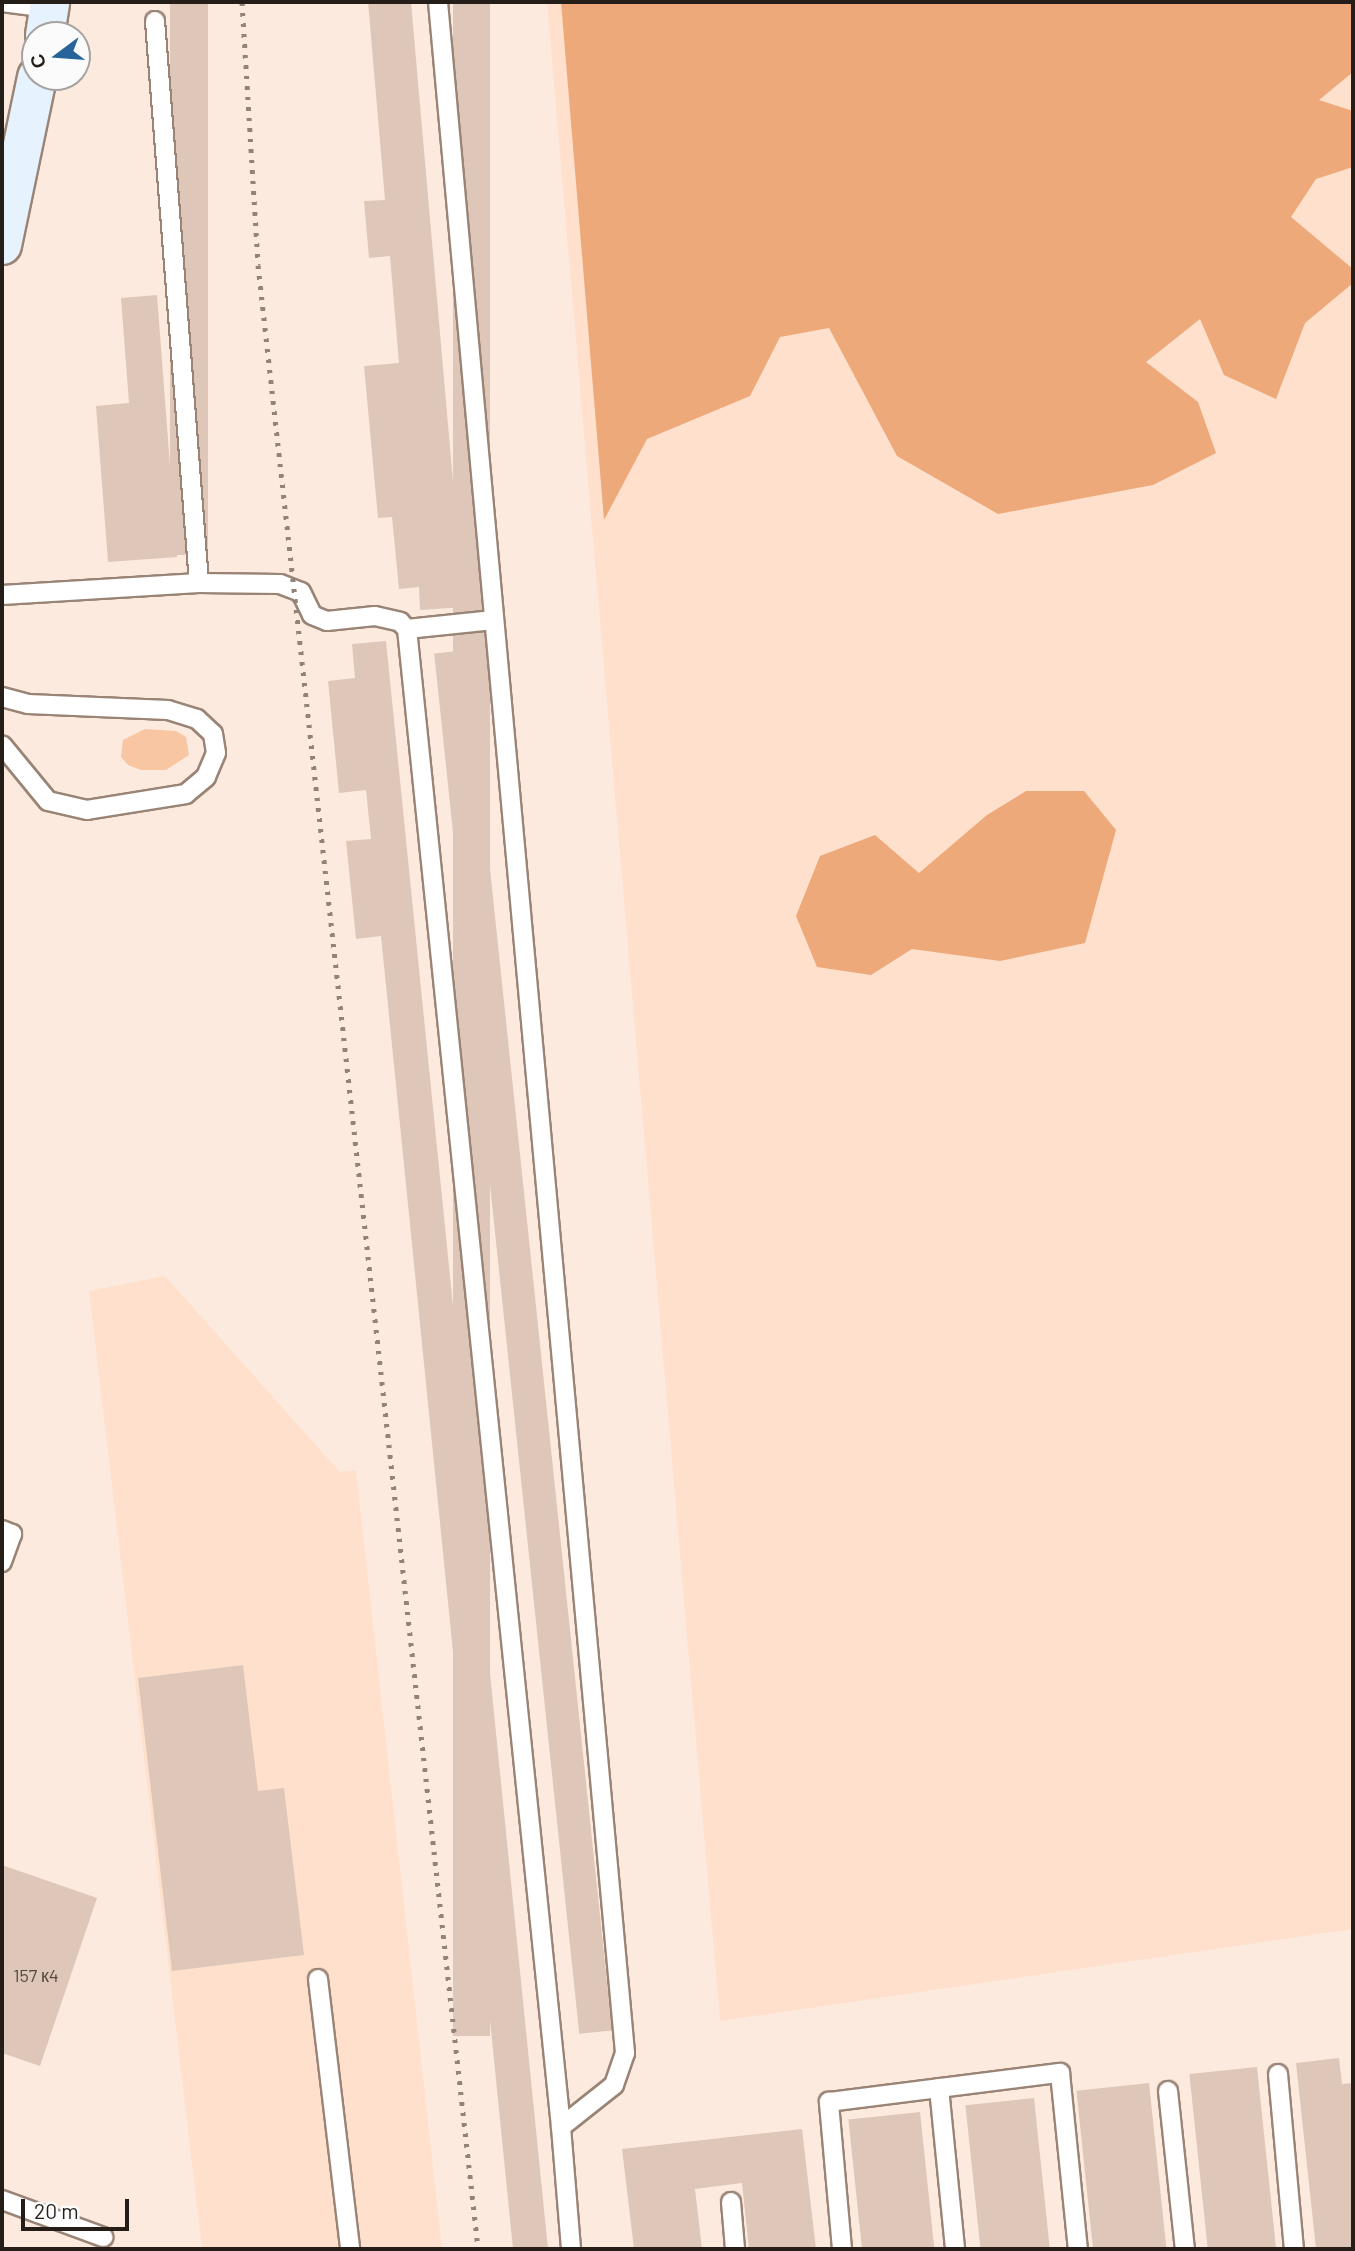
<!DOCTYPE html>
<meta charset="utf-8">
<style>
body{margin:0}
#map{position:relative;width:1355px;height:2251px;overflow:hidden;background:#fdeade;font-family:Barlow,sans-serif}
div>[style]{position:absolute}
[style*='--x']{left:calc(var(--x)*1px);top:calc(var(--y)*1px);width:calc(var(--w)*1px);rotate:calc(var(--a)*1deg)}
.built>*{inset:0;background:#fee0cc}
.green>*{inset:0;background:#f9c6a3}
.forest>*{inset:0;background:#eda97a}
.building>*{inset:0;background:#dec7b8;transform-origin:0 0}
.roads{filter:drop-shadow(2px 0 #998476) drop-shadow(-2px 0 #998476) drop-shadow(0 2px #998476) drop-shadow(0 -2px #998476)}
.lane>*{height:18px;margin:-9px;padding:0 9px;transform-origin:9px;border-radius:9px;background:#fff}
.secondary>*{height:38px;margin:-19px;padding:0 19px;transform-origin:19px;border-radius:19px;background:#e6f2fe}
.rail>*{height:5px;margin-top:-2.5px;transform-origin:0;background:repeating-linear-gradient(90deg,#91837a 0 3.5px,transparent 0 10.5px)}
span{translate:-50% -50%;white-space:nowrap;text-align:center;line-height:1.15;-webkit-text-stroke:6px #fbfbfb;paint-order:stroke}
.number-label{font-size:18px;color:#53483f}
.number-label span{-webkit-text-stroke-width:0}
.frame{position:absolute;inset:0;border:4px solid #251d17;pointer-events:none}
.north{position:absolute;left:21px;top:21px;width:70px;height:70px;box-sizing:border-box;background:#fbfbfb;border:2px solid #a5a2a0;border-radius:50%;rotate:254deg;font-size:19px;font-weight:700;line-height:28px;text-align:center;color:#251d17}
.north::after{content:'';display:block;margin:auto;width:24px;height:32px;background:#26649a;clip-path:polygon(50% 0,100% 100%,50% 72%,0 100%)}
.scale{position:absolute;left:21px;top:2199px;width:108px;height:32px;box-sizing:border-box;border:4px solid #251d17;border-top:0;padding-left:9px;font-size:21px;line-height:24px;white-space:nowrap;color:#251d17;-webkit-text-stroke:5px #fbfbfb;paint-order:stroke}
</style>
<div id="map">
<div class="built">
<i style="clip-path:polygon(547px 2px,1353px 2px,1353px 1929px,720px 2021px)"></i>
<i style="clip-path:polygon(165px 1276px,340px 1472px,356px 1470px,442px 2249px,202px 2249px,89px 1291px)"></i>
</div>
<div class="green">
<i style="clip-path:polygon(145px 729px,176px 731px,186px 737px,189px 755px,166px 770px,141px 770px,128px 765px,121px 757px,123px 740px)"></i>
</div>
<div class="forest">
<i style="clip-path:polygon(561px 2px,1353px 2px,1353px 72px,1319px 100px,1353px 111px,1353px 167px,1316px 179px,1291px 217px,1353px 269px,1353px 283px,1305px 323px,1276px 399px,1224px 375px,1200px 319px,1146px 362px,1198px 402px,1216px 453px,1153px 485px,998px 514px,897px 456px,829px 328px,780px 337px,750px 396px,647px 439px,604px 520px)"></i>
<i style="clip-path:polygon(1026px 791px,1084px 791px,1116px 830px,1085px 943px,1000px 961px,912px 949px,871px 975px,817px 967px,796px 916px,820px 856px,875px 835px,919px 873px,987px 815px)"></i>
</div>
<div class="building">
<i style="left:170px;top:2px;width:38px;height:553px"></i>
<i style="clip-path:polygon(368px 2px,411px 2px,464px 607px,420px 610px,419px 587px,399px 589px,392px 517px,378px 518px,364px 366px,399px 363px,390px 256px,369px 258px,364px 201px,385px 200px)"></i>
<i style="left:453px;top:2px;width:37px;height:2034px"></i>
<i style="clip-path:polygon(157px 295px,177px 557px,108px 562px,96px 406px,129px 403px,121px 298px)"></i>
<i style="clip-path:polygon(386px 641px,548px 2249px,513px 2249px,381px 936px,356px 939px,346px 841px,371px 839px,366px 790px,339px 793px,328px 681px,355px 678px,352px 644px)"></i>
<i style="left:467px;top:650px;width:1388px;height:33px;rotate:84deg"></i>
<i style="clip-path:polygon(243px 1665px,258px 1791px,284px 1788px,304px 1955px,172px 1971px,138px 1678px)"></i>
<i style="clip-path:polygon(2px 1865px,97px 1898px,40px 2066px,2px 2053px)"></i>
<i style="clip-path:polygon(1339px 2058px,1342px 2084px,1353px 2083px,1353px 2249px,1316px 2249px,1296px 2063px)"></i>
<i style="left:1257px;top:2067px;width:183px;height:68px;rotate:84deg"></i>
<i style="left:1149px;top:2083px;width:167px;height:73px;rotate:84deg"></i>
<i style="left:1034px;top:2098px;width:152px;height:69px;rotate:84deg"></i>
<i style="left:920px;top:2112px;width:138px;height:72px;rotate:84deg"></i>
<i style="clip-path:polygon(802px 2129px,816px 2249px,749px 2249px,742px 2183px,695px 2189px,702px 2249px,634px 2249px,622px 2149px)"></i>
</div>
<div class="roads">
<div class="lane">
<i style="--x:2;--y:2;--w:47;--a:7.3"></i>
<i style="--x:438;--y:2;--w:2060;--a:84.79"></i>
<i style="--x:625;--y:2053;--w:34;--a:109"></i>
<i style="--x:614;--y:2085;--w:68;--a:141.6"></i>
<i style="--x:561;--y:2127;--w:122;--a:85.3"></i>
<i style="--x:155;--y:21;--w:564;--a:85.52"></i>
<i style="--x:2;--y:595;--w:197;--a:-3.5"></i>
<i style="--x:199;--y:583;--w:81;--a:0.7"></i>
<i style="--x:280;--y:584;--w:22;--a:21"></i>
<i style="--x:301;--y:592;--w:25;--a:64"></i>
<i style="--x:312;--y:615;--w:16;--a:22"></i>
<i style="--x:327;--y:621;--w:48;--a:-5.9"></i>
<i style="--x:375;--y:616;--w:26;--a:13"></i>
<i style="--x:400;--y:622;--w:10;--a:45"></i>
<i style="--x:407;--y:629;--w:1506;--a:84.13"></i>
<i style="--x:407;--y:629;--w:87;--a:-5.9"></i>
<i style="--x:2;--y:697;--w:27;--a:15"></i>
<i style="--x:28;--y:704;--w:140;--a:2.5"></i>
<i style="--x:168;--y:710;--w:30;--a:17"></i>
<i style="--x:197;--y:719;--w:22;--a:43"></i>
<i style="--x:213;--y:734;--w:19;--a:81"></i>
<i style="--x:216;--y:753;--w:26;--a:113"></i>
<i style="--x:206;--y:777;--w:26;--a:140"></i>
<i style="--x:186;--y:794;--w:100;--a:170.8"></i>
<i style="--x:87;--y:810;--w:40;--a:-167"></i>
<i style="--x:48;--y:801;--w:72;--a:-129.4"></i>
<i style="--x:2;--y:1530;--w:11;--a:22"></i>
<i style="--x:12;--y:1534;--w:30;--a:110"></i>
<i style="--x:318;--y:1979;--w:272;--a:83.2"></i>
<i style="--x:1278;--y:2074;--w:176;--a:84.8"></i>
<i style="--x:939;--y:2088;--w:162;--a:84.3"></i>
<i style="--x:1168;--y:2091;--w:159;--a:83.9"></i>
<i style="--x:2;--y:2200;--w:108;--a:20.1"></i>
<i style="--x:731;--y:2202;--w:47;--a:85.1"></i>
<i style="--x:842;--y:2249;--w:148;--a:-95.1"></i>
<i style="--x:829;--y:2102;--w:233;--a:-7.2"></i>
<i style="--x:1060;--y:2073;--w:177;--a:84.2"></i>
</div>
<div class="secondary">
<i style="--x:45;--y:35;--w:33;--a:-81"></i>
<i style="--x:2;--y:245;--w:172;--a:-78.2"></i>
</div>
</div>
<div class="rail">
<i style="--x:242;--y:2;--w:263;--a:86.5"></i>
<i style="--x:258;--y:265;--w:1996;--a:83.67"></i>
</div>
<div class="number-label">
<span style="left:36px;top:1975px">157 к4</span>
</div>
<div class="frame"></div>
<div class="north">С</div>
<div class="scale">20 m</div>
</div>
